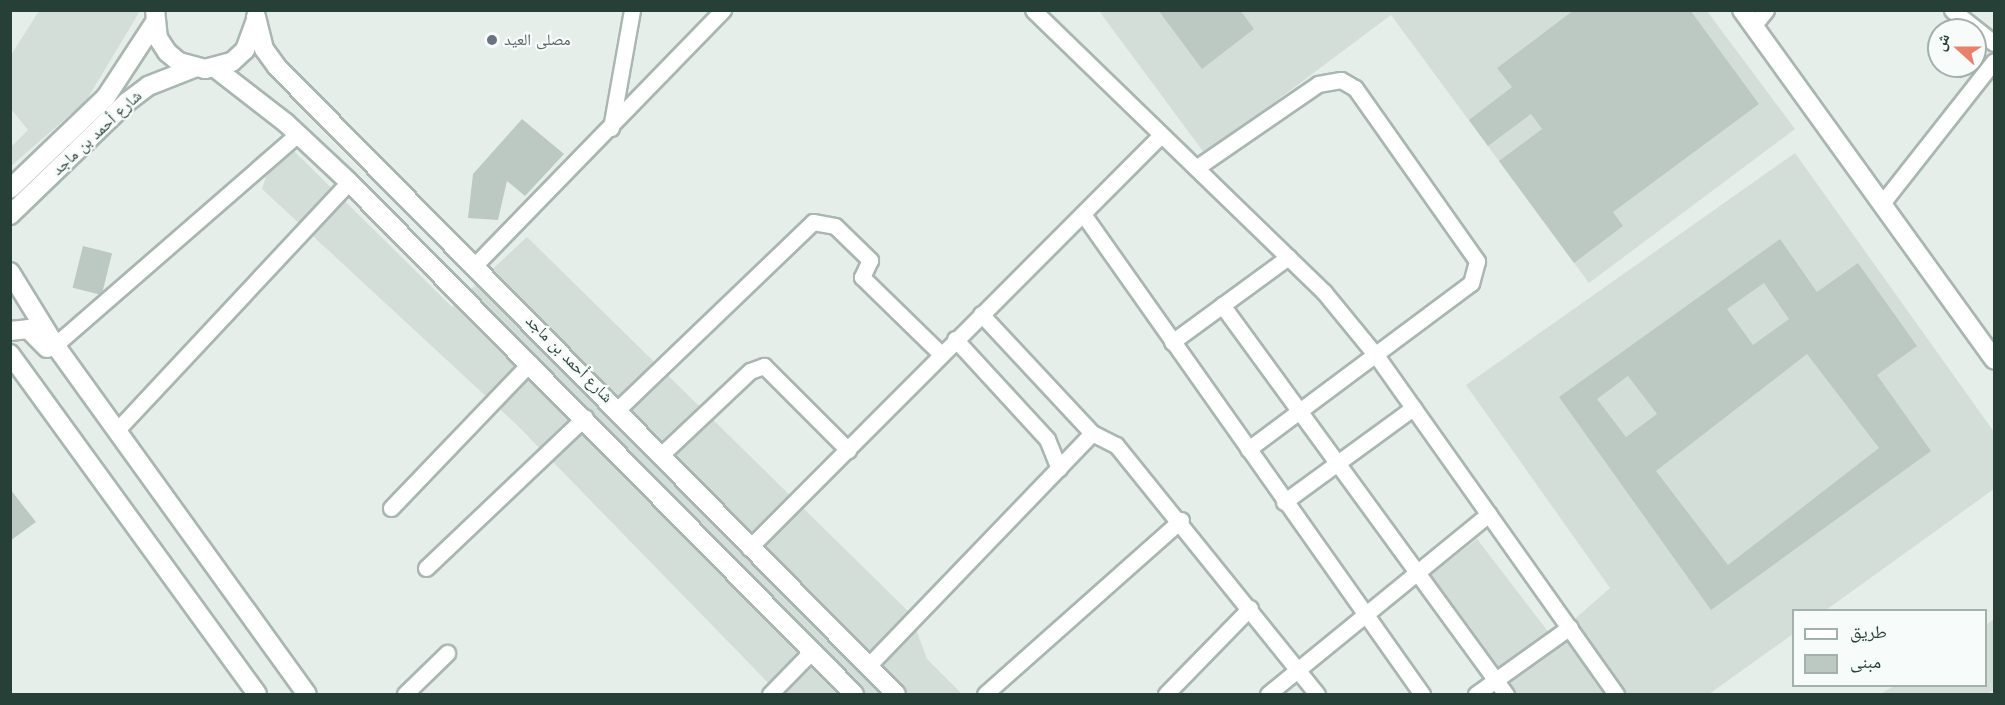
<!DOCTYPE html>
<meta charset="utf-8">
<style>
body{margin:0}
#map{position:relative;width:2005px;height:705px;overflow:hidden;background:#e6eeea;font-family:Jost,"Noto Naskh Arabic",sans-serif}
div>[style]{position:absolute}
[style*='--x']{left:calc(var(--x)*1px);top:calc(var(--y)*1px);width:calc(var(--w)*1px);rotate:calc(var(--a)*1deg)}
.built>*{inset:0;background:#d4ded9}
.building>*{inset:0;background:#bcc9c3;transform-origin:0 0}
.roads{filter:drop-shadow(2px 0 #a9b6b1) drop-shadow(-2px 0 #a9b6b1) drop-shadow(0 2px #a9b6b1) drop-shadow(0 -2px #a9b6b1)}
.minor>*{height:15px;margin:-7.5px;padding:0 7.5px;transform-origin:7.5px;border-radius:7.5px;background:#fff}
.tertiary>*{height:18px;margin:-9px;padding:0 9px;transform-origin:9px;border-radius:9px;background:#fff}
.secondary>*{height:18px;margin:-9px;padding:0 9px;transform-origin:9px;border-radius:9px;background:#fff}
.dots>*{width:16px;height:16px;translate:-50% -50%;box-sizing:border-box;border:3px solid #f7fbf9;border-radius:50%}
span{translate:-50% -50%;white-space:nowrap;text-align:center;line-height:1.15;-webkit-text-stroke:4.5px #f7fbf9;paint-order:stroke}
.worship-label{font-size:16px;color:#5b616d}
.left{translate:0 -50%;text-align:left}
.street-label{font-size:16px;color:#264037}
.frame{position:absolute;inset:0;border:12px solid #264037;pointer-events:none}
.legend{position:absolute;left:1792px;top:609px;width:195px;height:78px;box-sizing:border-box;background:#f7fbf9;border:2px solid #a3b0ab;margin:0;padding:8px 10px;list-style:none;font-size:18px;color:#264037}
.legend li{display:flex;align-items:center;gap:12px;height:30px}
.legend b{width:30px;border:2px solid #a3b0ab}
.north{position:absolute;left:1927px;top:18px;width:60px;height:60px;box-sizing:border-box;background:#f7fbf9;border:2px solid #a3b0ab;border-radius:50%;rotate:291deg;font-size:16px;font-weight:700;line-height:24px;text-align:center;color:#264037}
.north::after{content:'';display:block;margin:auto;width:21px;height:27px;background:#ea8069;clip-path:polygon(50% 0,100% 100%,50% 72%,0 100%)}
</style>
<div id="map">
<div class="built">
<i style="clip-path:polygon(39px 11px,140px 11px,86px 101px,11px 166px,11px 147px,28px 130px,11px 109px,11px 55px)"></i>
<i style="clip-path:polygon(1099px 11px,1707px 11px,1795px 129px,1589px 283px,1391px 15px,1205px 154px)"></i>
<i style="clip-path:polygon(290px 147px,452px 307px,527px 237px,910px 613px,927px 659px,962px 694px,779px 694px,517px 425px,262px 189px,271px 162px)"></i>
<i style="clip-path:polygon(1795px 153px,1994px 432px,1994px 489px,1826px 610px,1794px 610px,1793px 634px,1709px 694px,1502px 694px,1424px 580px,1477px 539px,1553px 638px,1610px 588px,1466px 385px)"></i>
<i style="clip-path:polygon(1994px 619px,1994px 690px,1987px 694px,1880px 694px,1894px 686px,1986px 686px,1986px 625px)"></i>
</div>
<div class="building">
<i style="clip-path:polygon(1158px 10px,1240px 10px,1254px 29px,1202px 69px)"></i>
<i style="clip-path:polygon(1574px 10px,1690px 10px,1759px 104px,1613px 212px,1623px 226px,1574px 263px,1499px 161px,1542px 129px,1531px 114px,1488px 146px,1469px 120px,1512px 87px,1497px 68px)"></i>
<i style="clip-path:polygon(522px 119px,564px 154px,525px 196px,507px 181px,498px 220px,468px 218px,473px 174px)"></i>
<i style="clip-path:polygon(evenodd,1780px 239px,1817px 292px,1858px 263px,1917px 346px,1877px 375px,1931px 451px,1711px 610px,1559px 397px,1780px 239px,1764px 283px,1789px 319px,1753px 345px,1727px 309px,1764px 283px,1780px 239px,1807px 354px,1879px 448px,1728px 565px,1656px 471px,1807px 354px,1780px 239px,1628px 376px,1657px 414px,1626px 437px,1597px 399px,1628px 376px)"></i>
<i style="left:83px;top:246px;width:30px;height:43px;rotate:14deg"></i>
<i style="clip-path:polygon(10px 489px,36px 522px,10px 541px)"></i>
</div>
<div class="roads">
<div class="minor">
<i style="--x:1033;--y:10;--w:405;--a:44.1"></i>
<i style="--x:1324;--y:292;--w:85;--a:50.7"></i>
<i style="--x:1378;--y:358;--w:412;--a:54.7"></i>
<i style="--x:1952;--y:10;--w:53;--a:38.2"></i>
<i style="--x:1753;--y:26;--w:21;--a:-51"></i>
<i style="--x:611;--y:128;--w:120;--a:-79.9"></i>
<i style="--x:1196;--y:168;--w:148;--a:-34.5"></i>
<i style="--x:1318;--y:84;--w:23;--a:-10"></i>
<i style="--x:1341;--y:80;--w:16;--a:30"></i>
<i style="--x:1355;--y:88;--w:212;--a:54.8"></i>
<i style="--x:1477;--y:261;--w:23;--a:105"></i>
<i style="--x:1471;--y:283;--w:278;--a:143.3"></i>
<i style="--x:1883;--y:202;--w:179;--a:-51.8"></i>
<i style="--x:1083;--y:214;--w:588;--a:54.77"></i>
<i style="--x:475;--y:265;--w:356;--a:-45.8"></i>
<i style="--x:1222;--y:305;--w:482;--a:53.9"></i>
<i style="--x:981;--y:314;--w:163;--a:47"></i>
<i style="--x:1092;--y:433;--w:27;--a:27"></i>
<i style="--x:1116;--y:445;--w:320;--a:51.1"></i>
<i style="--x:955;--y:339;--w:136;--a:47.4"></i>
<i style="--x:1047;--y:439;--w:32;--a:68"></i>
<i style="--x:1172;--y:342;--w:144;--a:-36.2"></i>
<i style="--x:55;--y:345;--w:322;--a:-41"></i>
<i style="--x:618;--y:409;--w:270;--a:-43.8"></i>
<i style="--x:813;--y:222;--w:22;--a:10"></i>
<i style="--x:835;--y:226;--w:49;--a:44.2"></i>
<i style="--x:870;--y:260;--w:19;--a:115"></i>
<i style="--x:862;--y:277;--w:109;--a:44.3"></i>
<i style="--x:117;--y:430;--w:340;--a:-46.9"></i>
<i style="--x:663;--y:453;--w:120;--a:-43.3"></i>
<i style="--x:750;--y:371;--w:15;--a:-20"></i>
<i style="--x:764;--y:366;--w:119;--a:45"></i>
<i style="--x:1284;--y:502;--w:160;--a:-36.1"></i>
<i style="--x:391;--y:508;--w:201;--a:-46.2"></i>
<i style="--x:749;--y:548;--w:583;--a:-45.07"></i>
<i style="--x:426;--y:568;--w:219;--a:-43.5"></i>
<i style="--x:868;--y:666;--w:323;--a:-46.1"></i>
<i style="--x:405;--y:694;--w:59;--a:-44.3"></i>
<i style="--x:770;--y:694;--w:59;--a:-45.7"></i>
<i style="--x:985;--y:694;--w:262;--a:-41.6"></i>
<i style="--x:1166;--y:694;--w:120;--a:-45.7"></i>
<i style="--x:1268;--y:694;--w:285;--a:-39.2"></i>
<i style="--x:1476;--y:694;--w:115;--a:-35.5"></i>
</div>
<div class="tertiary">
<i style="--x:1742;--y:10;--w:431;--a:54.2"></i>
<i style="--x:10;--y:189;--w:133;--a:-43.8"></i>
<i style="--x:106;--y:97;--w:90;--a:-56.8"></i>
<i style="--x:10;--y:215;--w:163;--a:-44"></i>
<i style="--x:127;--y:102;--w:26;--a:-37"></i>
<i style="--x:148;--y:86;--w:49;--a:-21.4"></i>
<i style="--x:10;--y:272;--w:86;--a:58.3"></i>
<i style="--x:55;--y:345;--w:430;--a:54.2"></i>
<i style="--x:10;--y:331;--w:18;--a:-6"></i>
<i style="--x:28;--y:329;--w:27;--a:45"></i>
<i style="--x:10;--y:354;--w:420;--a:54"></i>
</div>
<div class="secondary">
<i style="--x:155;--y:10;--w:28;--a:84"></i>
<i style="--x:158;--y:38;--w:17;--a:57"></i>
<i style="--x:167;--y:52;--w:16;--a:40"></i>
<i style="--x:179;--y:62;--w:27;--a:15"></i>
<i style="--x:205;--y:69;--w:28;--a:-15"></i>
<i style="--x:232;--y:62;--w:18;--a:-43"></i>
<i style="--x:245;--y:50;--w:33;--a:-70"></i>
<i style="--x:256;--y:17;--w:33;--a:76"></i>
<i style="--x:264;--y:49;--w:22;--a:54"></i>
<i style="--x:277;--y:67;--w:881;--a:45.37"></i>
<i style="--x:215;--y:68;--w:90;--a:37.8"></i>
<i style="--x:286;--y:123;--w:86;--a:43.1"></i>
<i style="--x:349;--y:182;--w:719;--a:45.39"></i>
</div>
</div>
<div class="dots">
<i style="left:492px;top:40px;background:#6b7280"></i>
</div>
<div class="worship-label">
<span class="left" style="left:504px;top:40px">مصلى العيد</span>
</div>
<div class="street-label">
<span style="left:97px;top:133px;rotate:-43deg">شارع أحمد بن ماجد</span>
<span style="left:569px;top:359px;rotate:45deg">شارع أحمد بن ماجد</span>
</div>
<div class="frame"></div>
<ul class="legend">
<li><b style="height:8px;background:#fff"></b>طريق</li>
<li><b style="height:16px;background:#bcc9c3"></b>مبنى</li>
</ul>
<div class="north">ش</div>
</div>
